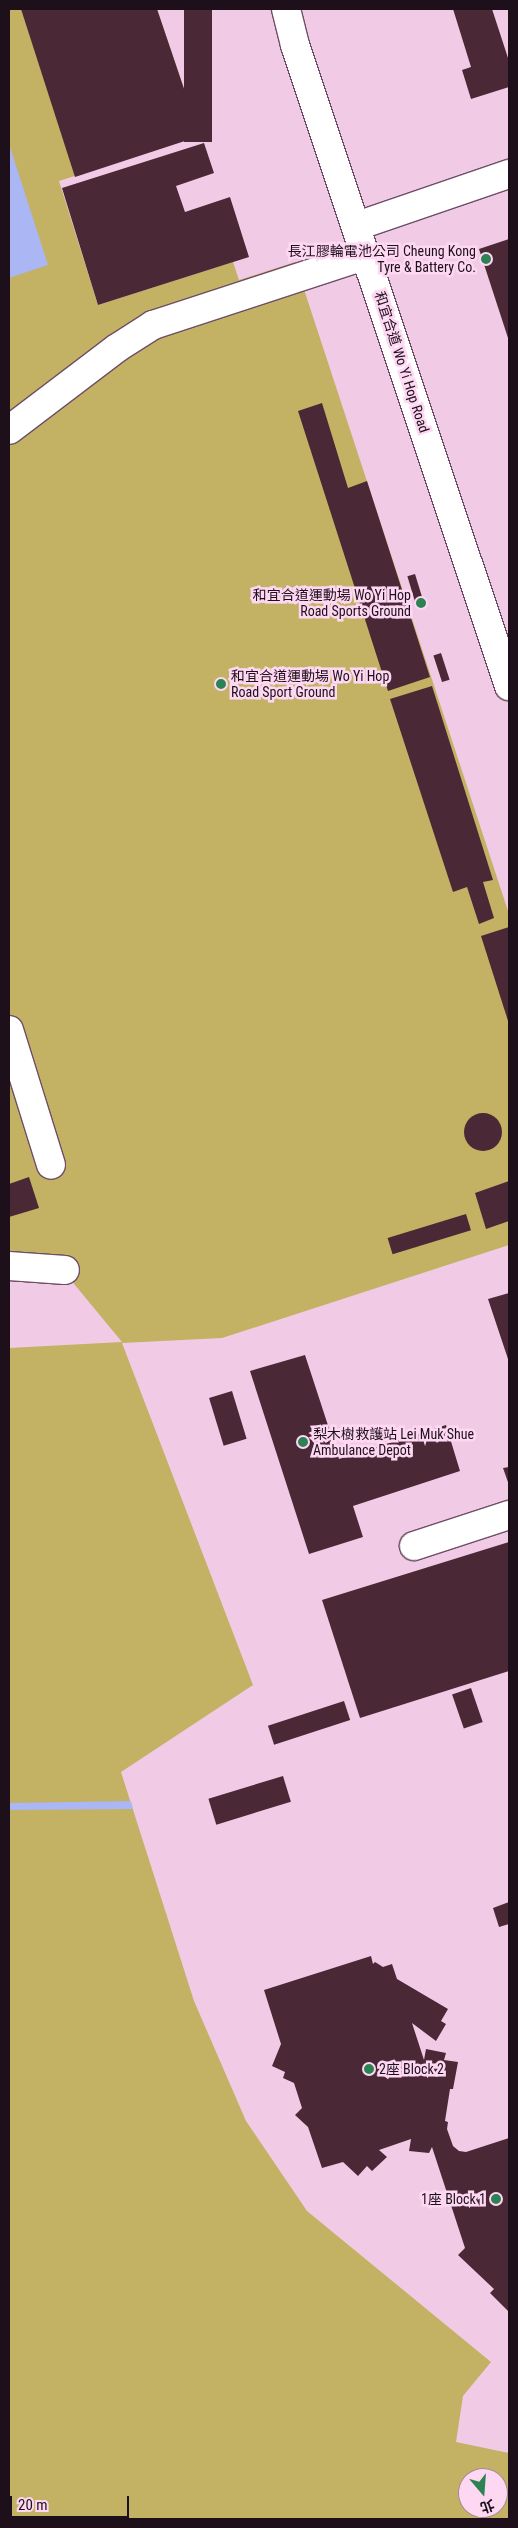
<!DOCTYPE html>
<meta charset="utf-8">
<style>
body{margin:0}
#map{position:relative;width:518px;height:2528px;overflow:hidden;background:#f1cbe6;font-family:"Roboto Condensed","Noto Sans TC",sans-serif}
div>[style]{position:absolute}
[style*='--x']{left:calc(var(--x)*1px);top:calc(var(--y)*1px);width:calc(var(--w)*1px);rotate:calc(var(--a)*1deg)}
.green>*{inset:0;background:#c3b164}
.water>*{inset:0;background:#abb6f4}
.building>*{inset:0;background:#4b2836;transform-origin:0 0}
.round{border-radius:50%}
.roads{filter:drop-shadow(1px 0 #6e4e65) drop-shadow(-1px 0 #6e4e65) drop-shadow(0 1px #6e4e65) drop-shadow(0 -1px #6e4e65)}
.minor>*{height:28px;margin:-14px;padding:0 14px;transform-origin:14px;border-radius:14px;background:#fff}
.major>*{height:28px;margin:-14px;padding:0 14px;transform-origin:14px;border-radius:14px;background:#fff}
.dots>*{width:14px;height:14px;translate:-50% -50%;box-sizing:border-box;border:2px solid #fed8f3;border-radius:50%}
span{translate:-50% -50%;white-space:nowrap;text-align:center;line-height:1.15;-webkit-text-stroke:5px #fed8f3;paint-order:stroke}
.poi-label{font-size:14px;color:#1d101a}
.right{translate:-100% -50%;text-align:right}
.left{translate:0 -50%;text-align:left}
.street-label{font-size:14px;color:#1d101a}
.frame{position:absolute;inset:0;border:10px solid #1d101a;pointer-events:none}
.north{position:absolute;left:458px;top:2468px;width:50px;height:50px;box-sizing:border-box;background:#fed8f3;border:1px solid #a4889c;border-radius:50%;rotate:162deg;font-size:14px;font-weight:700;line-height:20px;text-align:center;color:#1d101a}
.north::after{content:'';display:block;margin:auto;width:18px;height:22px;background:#2d8254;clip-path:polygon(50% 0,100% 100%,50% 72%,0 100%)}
.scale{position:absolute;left:10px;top:2496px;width:119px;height:22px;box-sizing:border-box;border:2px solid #1d101a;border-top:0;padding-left:6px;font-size:15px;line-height:18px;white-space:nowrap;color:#1d101a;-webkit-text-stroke:4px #fed8f3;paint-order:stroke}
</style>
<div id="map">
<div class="green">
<i style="clip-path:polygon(evenodd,9px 9px,157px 9px,200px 136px,59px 181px,98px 305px,233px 262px,239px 280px,295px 262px,509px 914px,509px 1245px,222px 1338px,122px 1343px,253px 1685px,121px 1772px,194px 2001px,246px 2121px,307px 2211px,491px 2362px,463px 2396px,456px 2442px,509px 2453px,509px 2519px,9px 2519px,9px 1348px,122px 1342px,51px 1256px,9px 1252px,9px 9px,468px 2478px,498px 2478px,498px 2508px,468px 2508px,468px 2478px)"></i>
</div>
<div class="water">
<i style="clip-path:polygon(9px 144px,48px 265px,9px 278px)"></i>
<i style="clip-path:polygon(131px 1801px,133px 1809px,9px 1810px,9px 1803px)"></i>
</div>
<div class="building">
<i style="clip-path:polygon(21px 9px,157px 9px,200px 136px,75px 177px)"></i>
<i style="left:184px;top:9px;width:28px;height:133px"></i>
<i style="clip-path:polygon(453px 9px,492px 9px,509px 61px,509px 87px,471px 99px,462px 70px,471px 67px)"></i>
<i style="clip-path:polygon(204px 143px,214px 173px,176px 186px,185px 212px,230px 197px,249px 257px,98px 305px,62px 188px)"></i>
<i style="clip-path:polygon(509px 239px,509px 341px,479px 249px)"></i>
<i style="clip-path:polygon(322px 403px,348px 488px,367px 481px,430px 677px,388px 691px,298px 411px)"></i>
<i style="left:415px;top:574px;width:27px;height:8px;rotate:73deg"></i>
<i style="left:441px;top:653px;width:28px;height:8px;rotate:72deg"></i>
<i style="clip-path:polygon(432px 686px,493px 880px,483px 882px,494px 918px,479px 924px,467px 887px,453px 892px,390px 699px)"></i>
<i style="clip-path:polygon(509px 927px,509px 1024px,481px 936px)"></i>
<i class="round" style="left:464px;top:1113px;width:38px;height:38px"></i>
<i style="clip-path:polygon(29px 1177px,39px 1208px,9px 1217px,9px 1184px)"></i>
<i style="clip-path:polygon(509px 1181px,509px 1221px,486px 1229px,475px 1193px)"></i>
<i style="left:466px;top:1214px;width:17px;height:82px;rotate:73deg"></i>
<i style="clip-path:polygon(509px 1293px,509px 1362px,488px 1299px)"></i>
<i style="clip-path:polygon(305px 1355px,339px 1459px,446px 1425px,460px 1471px,353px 1506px,363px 1537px,309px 1554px,250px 1371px)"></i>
<i style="left:232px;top:1391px;width:50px;height:24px;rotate:73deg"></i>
<i style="clip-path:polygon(509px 1467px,509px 1485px,503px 1468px)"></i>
<i style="clip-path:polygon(509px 1542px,509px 1671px,360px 1718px,322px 1600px)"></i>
<i style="left:471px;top:1688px;width:36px;height:20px;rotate:71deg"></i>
<i style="left:344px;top:1701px;width:20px;height:80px;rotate:72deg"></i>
<i style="left:283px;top:1776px;width:27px;height:78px;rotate:73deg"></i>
<i style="clip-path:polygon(509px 1902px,509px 1924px,499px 1927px,493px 1908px)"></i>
<i style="clip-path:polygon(371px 1956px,373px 1964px,375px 1962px,383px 1967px,392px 1964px,397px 1979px,448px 2009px,441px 2021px,446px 2024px,436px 2041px,412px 2023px,424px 2060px,426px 2049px,446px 2053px,444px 2060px,458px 2062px,453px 2089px,450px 2089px,445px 2121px,448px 2122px,447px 2129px,453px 2146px,459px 2151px,466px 2152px,509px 2138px,509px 2312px,490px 2293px,494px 2289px,458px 2255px,465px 2248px,432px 2147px,429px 2153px,409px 2151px,411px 2139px,379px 2150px,387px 2157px,372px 2171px,367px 2166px,358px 2176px,343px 2162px,322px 2168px,308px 2127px,295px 2115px,302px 2108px,294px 2083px,283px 2078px,285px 2072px,272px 2066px,281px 2044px,264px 1990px)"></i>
</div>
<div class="roads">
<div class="minor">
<i style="--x:357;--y:226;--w:161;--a:-18.9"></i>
<i style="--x:9;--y:430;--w:136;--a:-37.2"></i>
<i style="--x:117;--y:348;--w:43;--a:-32.6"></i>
<i style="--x:153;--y:325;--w:225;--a:-18.1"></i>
<i style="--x:9;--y:1030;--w:141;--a:72.7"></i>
<i style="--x:9;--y:1266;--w:56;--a:4.1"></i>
<i style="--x:414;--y:1546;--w:100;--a:-18.1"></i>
</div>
<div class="major">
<i style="--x:286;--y:9;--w:37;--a:76"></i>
<i style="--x:295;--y:45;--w:676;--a:71.54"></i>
</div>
</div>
<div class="dots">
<i style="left:486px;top:259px;background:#2d8254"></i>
<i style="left:421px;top:603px;background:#2d8254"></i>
<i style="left:221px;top:684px;background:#2d8254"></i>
<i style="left:303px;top:1442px;background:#2d8254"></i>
<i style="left:369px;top:2069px;background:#2d8254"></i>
<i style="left:496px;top:2199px;background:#2d8254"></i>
</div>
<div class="poi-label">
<span class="right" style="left:476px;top:259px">長江膠輪電池公司 Cheung Kong<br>Tyre &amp; Battery Co.</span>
<span class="right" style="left:411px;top:603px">和宜合道運動場 Wo Yi Hop<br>Road Sports Ground</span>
<span class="left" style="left:231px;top:684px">和宜合道運動場 Wo Yi Hop<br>Road Sport Ground</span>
<span class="left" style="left:313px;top:1442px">梨木樹救護站 Lei Muk Shue<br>Ambulance Depot</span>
<span class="left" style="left:379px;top:2069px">2座 Block 2</span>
<span class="right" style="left:486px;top:2199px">1座 Block 1</span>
</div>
<div class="street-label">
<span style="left:402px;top:362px;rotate:72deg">和宜合道 Wo Yi Hop Road</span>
</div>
<div class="frame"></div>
<div class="north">北</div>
<div class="scale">20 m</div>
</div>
